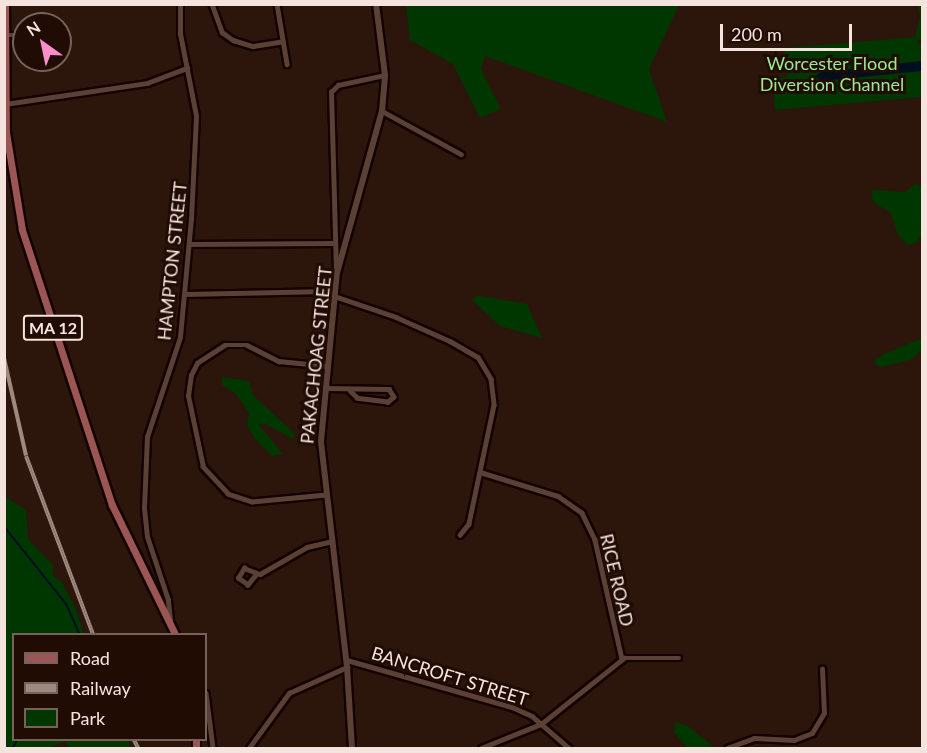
<!DOCTYPE html>
<style>
body{margin:0}
#map{position:relative;width:927px;height:753px;overflow:hidden;background:#2c150b;font-family:Lato,sans-serif}
div>[style]{position:absolute}
[style*='--x']{left:calc(var(--x)*1px);top:calc(var(--y)*1px);width:calc(var(--w)*1px);rotate:calc(var(--a)*1deg)}
.green>*{inset:0;background:#003600}
.water>*{inset:0;background:#000e20}
.stream>*{height:1.5px;margin:-0.75px;padding:0 0.75px;transform-origin:0.75px;border-radius:0.75px;background:#000e20}
.roads{filter:drop-shadow(2px 0 #130200) drop-shadow(-2px 0 #130200) drop-shadow(0 2px #130200) drop-shadow(0 -2px #130200)}
.street>*{height:4.5px;margin:-2.25px;padding:0 2.25px;transform-origin:2.25px;border-radius:2.25px;background:#5a4035}
.secondary>*{height:6px;margin:-3px;padding:0 3px;transform-origin:3px;border-radius:3px;background:#5a4035}
.primary>*{height:7px;margin:-3.5px;padding:0 3.5px;transform-origin:3.5px;border-radius:3.5px;background:#9a5554}
.rail>*{height:4px;margin-top:-2px;transform-origin:0;background:repeating-linear-gradient(90deg,#210c04 0 4.5px,#9c8981 0 9px);box-sizing:border-box;border-block:2px solid #9c8981}
span{translate:-50% -50%;white-space:nowrap;text-align:center;line-height:1.15;-webkit-text-stroke:6px #210c04;paint-order:stroke}
.shield-label span{padding:2px 4px;background:#210c04;border:2px solid;border-radius:4px;-webkit-text-stroke-width:0}
.shield-label{font-size:16px;color:#f5e4de;font-weight:700}
.park-label{font-size:18px;color:#9ae993}
.street-label{font-size:18px;color:#f5e4de}
.frame{position:absolute;inset:0;border:6px solid #f5e4de;pointer-events:none}
.legend{position:absolute;left:12px;top:633px;width:195px;height:108px;box-sizing:border-box;background:#210c04;border:2px solid #76625b;margin:0;padding:8px 10px;list-style:none;font-size:18px;color:#f5e4de}
.legend li{display:flex;align-items:center;gap:12px;height:30px}
.legend b{width:30px;border:2px solid #76625b}
.north{position:absolute;left:12px;top:12px;width:60px;height:60px;box-sizing:border-box;background:#210c04;border:2px solid #76625b;border-radius:50%;rotate:327deg;font-size:16px;font-weight:700;line-height:24px;text-align:center;color:#f5e4de}
.north::after{content:'';display:block;margin:auto;width:21px;height:27px;background:#f98fca;clip-path:polygon(50% 0,100% 100%,50% 72%,0 100%)}
.scale{position:absolute;left:720px;top:24px;width:132px;height:27px;box-sizing:border-box;border:3px solid #f5e4de;border-top:0;padding-left:8px;font-size:18px;line-height:21px;white-space:nowrap;color:#f5e4de;-webkit-text-stroke:4px #210c04;paint-order:stroke}
</style>
<div id="map">
<div class="green">
<i style="clip-path:polygon(406px 5px,679px 5px,649px 69px,667px 122px,485px 56px,481px 69px,501px 109px,480px 118px,453px 64px,410px 40px)"></i>
<i style="clip-path:polygon(918px 5px,922px 5px,922px 41px,917px 39px,918px 45px,922px 44px,922px 97px,775px 110px,772px 78px,787px 77px,784px 48px,915px 37px,920px 16px)"></i>
<i style="clip-path:polygon(915px 184px,922px 187px,922px 234px,916px 243px,908px 245px,898px 235px,891px 213px,873px 202px,871px 190px,905px 192px)"></i>
<i style="clip-path:polygon(475px 295px,527px 304px,542px 338px,500px 326px,473px 301px)"></i>
<i style="clip-path:polygon(922px 338px,922px 351px,910px 360px,882px 367px,876px 365px,874px 360px,884px 354px)"></i>
<i style="clip-path:polygon(222px 377px,249px 381px,253px 395px,291px 430px,295px 436px,293px 439px,265px 424px,258px 424px,283px 454px,272px 456px,256px 440px,247px 426px,249px 413px,236px 394px,222px 385px)"></i>
<i style="clip-path:polygon(4px 496px,26px 510px,28px 539px,53px 565px,53px 576px,61px 581px,76px 609px,84px 634px,14px 634px,14px 740px,129px 740px,130px 748px,69px 748px,65px 741px,50px 748px,5px 748px)"></i>
<i style="clip-path:polygon(675px 722px,688px 726px,715px 748px,688px 748px,674px 733px)"></i>
</div>
<div class="water">
<i style="clip-path:polygon(922px 61px,922px 71px,821px 81px,815px 76px,821px 72px)"></i>
</div>
<div class="stream">
<i style="--x:4;--y:526;--w:101;--a:51.4"></i>
<i style="--x:67;--y:605;--w:32;--a:66"></i>
<i style="--x:13;--y:748;--w:9;--a:-63"></i>
</div>
<div class="roads">
<div class="street">
<i style="--x:212;--y:4;--w:30;--a:70"></i>
<i style="--x:222;--y:32;--w:14;--a:36"></i>
<i style="--x:233;--y:40;--w:21;--a:17"></i>
<i style="--x:253;--y:46;--w:30;--a:-9"></i>
<i style="--x:277;--y:4;--w:61;--a:80.5"></i>
<i style="--x:5;--y:35;--w:19;--a:0"></i>
<i style="--x:5;--y:104;--w:144;--a:-8.4"></i>
<i style="--x:147;--y:83;--w:43;--a:-20.6"></i>
<i style="--x:382;--y:111;--w:90;--a:28.6"></i>
<i style="--x:189;--y:244;--w:146;--a:-0.4"></i>
<i style="--x:336;--y:271;--w:179;--a:-91.6"></i>
<i style="--x:331;--y:92;--w:10;--a:-45"></i>
<i style="--x:338;--y:85;--w:48;--a:-12"></i>
<i style="--x:185;--y:294;--w:144;--a:-1.2"></i>
<i style="--x:329;--y:291;--w:7;--a:45"></i>
<i style="--x:334;--y:296;--w:65;--a:18.7"></i>
<i style="--x:396;--y:317;--w:59;--a:24"></i>
<i style="--x:450;--y:341;--w:32;--a:30"></i>
<i style="--x:478;--y:357;--w:26;--a:59"></i>
<i style="--x:491;--y:379;--w:26;--a:83"></i>
<i style="--x:494;--y:405;--w:122;--a:101.9"></i>
<i style="--x:469;--y:524;--w:14;--a:129"></i>
<i style="--x:325;--y:388;--w:64;--a:0.9"></i>
<i style="--x:389;--y:389;--w:9;--a:58"></i>
<i style="--x:394;--y:397;--w:8;--a:140"></i>
<i style="--x:388;--y:402;--w:31;--a:-173"></i>
<i style="--x:357;--y:398;--w:10;--a:-135"></i>
<i style="--x:480;--y:472;--w:82;--a:17.1"></i>
<i style="--x:558;--y:496;--w:29;--a:35"></i>
<i style="--x:582;--y:513;--w:30;--a:64"></i>
<i style="--x:595;--y:540;--w:122;--a:77.2"></i>
<i style="--x:326;--y:495;--w:74;--a:174.6"></i>
<i style="--x:252;--y:502;--w:25;--a:-162"></i>
<i style="--x:228;--y:494;--w:37;--a:-133"></i>
<i style="--x:203;--y:467;--w:73;--a:-101.9"></i>
<i style="--x:188;--y:396;--w:21;--a:-82"></i>
<i style="--x:191;--y:375;--w:13;--a:-63"></i>
<i style="--x:197;--y:363;--w:33;--a:-33"></i>
<i style="--x:225;--y:345;--w:22;--a:0"></i>
<i style="--x:247;--y:345;--w:36;--a:27"></i>
<i style="--x:279;--y:361;--w:48;--a:5.9"></i>
<i style="--x:256;--y:575;--w:13;--a:129"></i>
<i style="--x:248;--y:585;--w:12;--a:-145"></i>
<i style="--x:238;--y:578;--w:12;--a:-59"></i>
<i style="--x:244;--y:568;--w:17;--a:21"></i>
<i style="--x:260;--y:574;--w:54;--a:-29.9"></i>
<i style="--x:307;--y:547;--w:26;--a:-13"></i>
<i style="--x:170;--y:620;--w:20;--a:-96"></i>
<i style="--x:168;--y:600;--w:66;--a:-108.4"></i>
<i style="--x:147;--y:537;--w:29;--a:-96"></i>
<i style="--x:144;--y:508;--w:71;--a:-87.6"></i>
<i style="--x:147;--y:437;--w:105;--a:-71.7"></i>
<i style="--x:180;--y:337;--w:119;--a:-84.7"></i>
<i style="--x:191;--y:219;--w:103;--a:-87.2"></i>
<i style="--x:196;--y:116;--w:84;--a:-101"></i>
<i style="--x:180;--y:34;--w:30;--a:-90"></i>
<i style="--x:347;--y:660;--w:172;--a:15.9"></i>
<i style="--x:512;--y:707;--w:22;--a:24"></i>
<i style="--x:532;--y:716;--w:49;--a:40.9"></i>
<i style="--x:206;--y:693;--w:55;--a:82.7"></i>
<i style="--x:249;--y:748;--w:68;--a:-54"></i>
<i style="--x:289;--y:693;--w:64;--a:-24.1"></i>
<i style="--x:481;--y:748;--w:65;--a:-21.8"></i>
<i style="--x:541;--y:724;--w:106;--a:-38.5"></i>
<i style="--x:624;--y:658;--w:55;--a:0"></i>
<i style="--x:727;--y:748;--w:29;--a:-20"></i>
<i style="--x:754;--y:738;--w:40;--a:2.9"></i>
<i style="--x:794;--y:740;--w:19;--a:-21"></i>
<i style="--x:812;--y:733;--w:23;--a:-59"></i>
<i style="--x:824;--y:713;--w:44;--a:-92.6"></i>
</div>
<div class="secondary">
<i style="--x:352;--y:748;--w:81;--a:-93.5"></i>
<i style="--x:347;--y:667;--w:227;--a:-96.6"></i>
<i style="--x:321;--y:441;--w:169;--a:-84.6"></i>
<i style="--x:337;--y:273;--w:168;--a:-74.5"></i>
<i style="--x:382;--y:111;--w:36;--a:-85"></i>
<i style="--x:385;--y:75;--w:72;--a:-97.2"></i>
</div>
<div class="primary">
<i style="--x:5;--y:4;--w:128;--a:89.6"></i>
<i style="--x:6;--y:132;--w:99;--a:80.7"></i>
<i style="--x:22;--y:230;--w:289;--a:71.9"></i>
<i style="--x:112;--y:505;--w:144;--a:64"></i>
<i style="--x:196;--y:740;--w:8;--a:90"></i>
</div>
</div>
<div class="rail">
<i style="--x:4;--y:358;--w:100;--a:77.3"></i>
<i style="--x:26;--y:456;--w:190;--a:69.4"></i>
<i style="--x:134;--y:740;--w:9;--a:63"></i>
</div>
<div class="shield-label">
<span style="left:53px;top:328px">MA 12</span>
</div>
<div class="park-label">
<span style="left:832px;top:74px">Worcester Flood<br>Diversion Channel</span>
</div>
<div class="street-label">
<span style="left:172px;top:261px;rotate:-84deg">HAMPTON STREET</span>
<span style="left:316px;top:355px;rotate:-84deg">PAKACHOAG STREET</span>
<span style="left:617px;top:580px;rotate:77deg">RICE ROAD</span>
<span style="left:450px;top:676px;rotate:17deg">BANCROFT STREET</span>
</div>
<div class="frame"></div>
<ul class="legend">
<li><b style="height:8px;background:#9a5554"></b>Road</li>
<li><b style="height:8px;background:#9c8981"></b>Railway</li>
<li><b style="height:16px;background:#003600"></b>Park</li>
</ul>
<div class="north">N</div>
<div class="scale">200 m</div>
</div>
